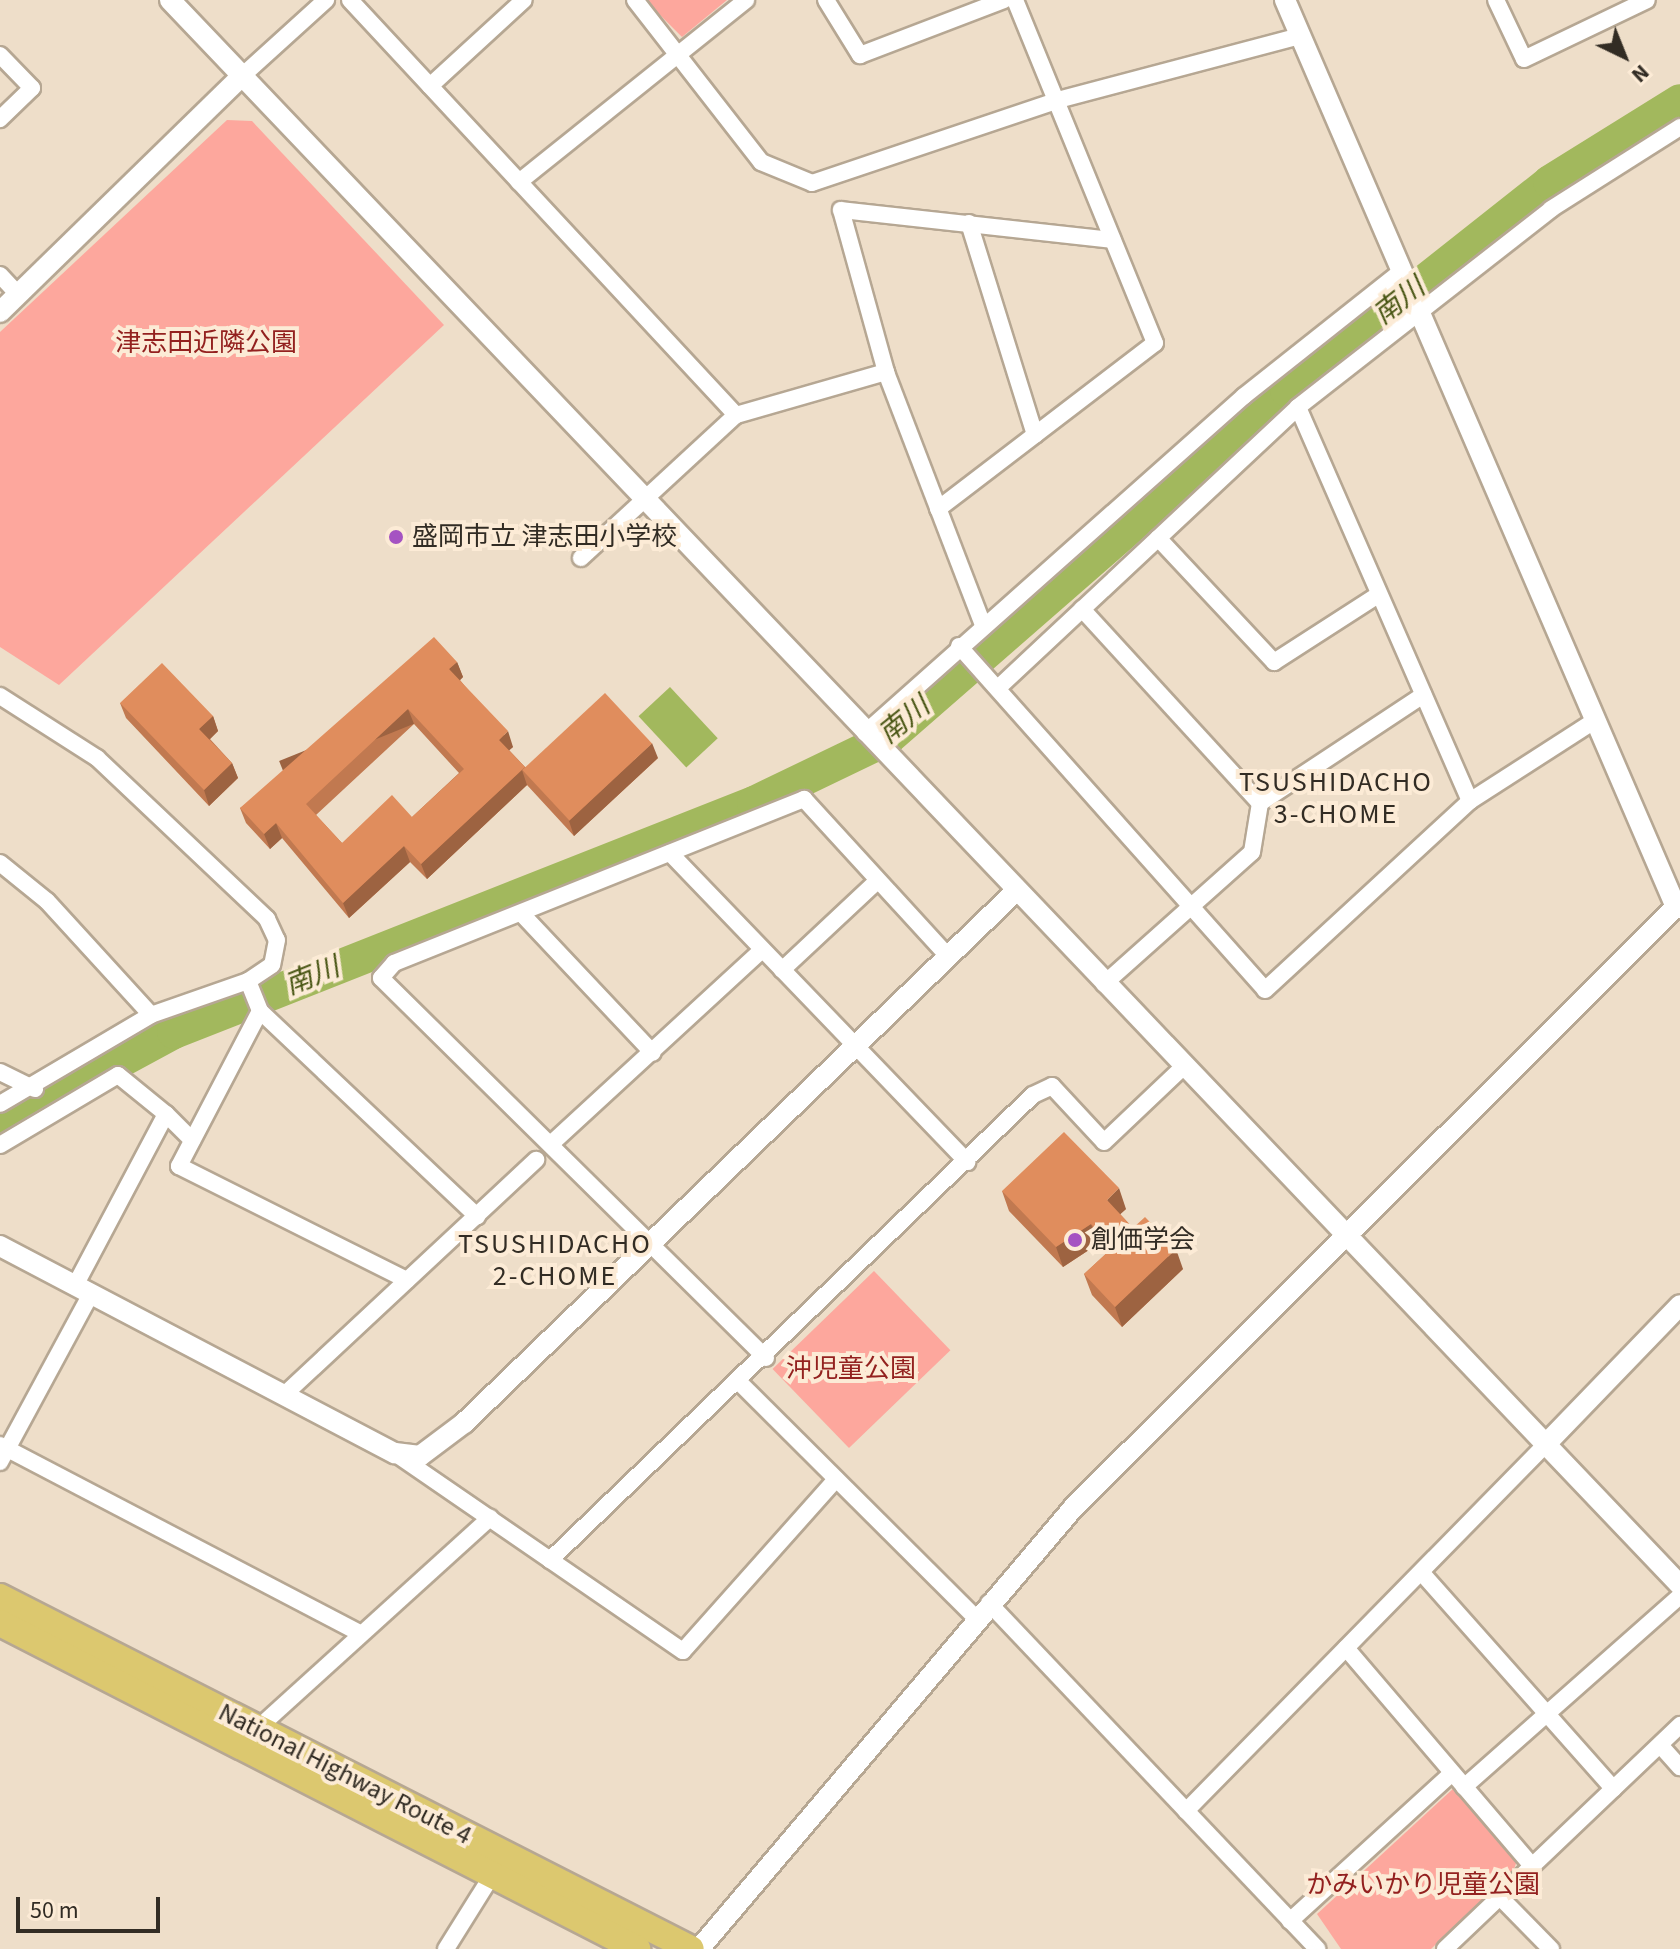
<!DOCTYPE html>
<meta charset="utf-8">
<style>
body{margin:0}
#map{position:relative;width:1680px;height:1949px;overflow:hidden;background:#eedec9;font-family:"Source Sans 3","Noto Sans JP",sans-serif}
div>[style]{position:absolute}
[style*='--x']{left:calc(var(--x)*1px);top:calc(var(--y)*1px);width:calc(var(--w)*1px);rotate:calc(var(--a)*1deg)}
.green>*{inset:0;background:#fda79d;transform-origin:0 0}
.water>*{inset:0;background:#a2b85d;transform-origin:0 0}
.river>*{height:34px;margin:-17px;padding:0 17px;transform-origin:17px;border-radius:17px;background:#a2b85d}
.roads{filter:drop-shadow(2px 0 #b6a793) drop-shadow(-2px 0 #b6a793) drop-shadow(0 2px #b6a793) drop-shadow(0 -2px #b6a793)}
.minor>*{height:16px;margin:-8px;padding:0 8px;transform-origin:8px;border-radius:8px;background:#fff}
.tertiary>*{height:20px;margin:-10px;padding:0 10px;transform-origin:10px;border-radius:10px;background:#fff}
.trunk>*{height:26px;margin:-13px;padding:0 13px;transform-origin:13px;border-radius:13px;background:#dcc86f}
.wall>*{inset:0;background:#c17950}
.shaded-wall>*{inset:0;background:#9d6341;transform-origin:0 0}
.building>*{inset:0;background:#e08d5d;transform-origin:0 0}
.dots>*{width:22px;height:22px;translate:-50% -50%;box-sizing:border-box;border:4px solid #fcebd6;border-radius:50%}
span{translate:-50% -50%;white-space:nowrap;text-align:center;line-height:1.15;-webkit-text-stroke:8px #fcebd6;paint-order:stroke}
.park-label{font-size:26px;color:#93211f}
.poi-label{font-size:26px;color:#322c24}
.left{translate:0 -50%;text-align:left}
.street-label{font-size:26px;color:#322c24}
.water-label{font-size:28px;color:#485513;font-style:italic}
.neighbourhood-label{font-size:28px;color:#322c24;letter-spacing:2px}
.north{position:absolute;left:1584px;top:16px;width:80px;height:80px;-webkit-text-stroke:6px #fcebd6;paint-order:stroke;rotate:137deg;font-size:22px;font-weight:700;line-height:32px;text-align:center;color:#322c24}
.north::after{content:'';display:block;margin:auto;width:28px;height:36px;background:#322c24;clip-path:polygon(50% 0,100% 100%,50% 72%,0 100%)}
.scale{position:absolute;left:16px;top:1897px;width:144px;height:36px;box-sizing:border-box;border:4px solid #322c24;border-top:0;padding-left:10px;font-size:24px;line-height:28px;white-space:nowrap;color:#322c24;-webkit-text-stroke:6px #fcebd6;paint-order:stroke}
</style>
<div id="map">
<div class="green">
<i style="clip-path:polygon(645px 0,727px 0,682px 37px)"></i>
<i style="clip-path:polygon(227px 120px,252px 121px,444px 325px,59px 685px,0 647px,0 332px)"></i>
<i style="left:874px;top:1271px;width:110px;height:141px;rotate:46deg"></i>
<i style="clip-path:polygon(1455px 1787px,1518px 1858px,1514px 1869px,1431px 1949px,1341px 1949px,1317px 1914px)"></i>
</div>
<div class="water">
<i style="left:670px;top:687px;width:70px;height:43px;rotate:47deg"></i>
</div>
<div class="river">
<i style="--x:0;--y:1126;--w:198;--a:-28.4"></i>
<i style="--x:174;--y:1032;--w:624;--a:-21.55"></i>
<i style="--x:754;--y:803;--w:148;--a:-25.7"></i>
<i style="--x:887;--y:739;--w:531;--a:-41.1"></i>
<i style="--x:1287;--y:390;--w:335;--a:-38.3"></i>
<i style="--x:1550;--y:182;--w:153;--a:-31.9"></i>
</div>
<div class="roads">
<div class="minor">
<i style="--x:350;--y:0;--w:567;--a:47.07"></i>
<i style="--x:635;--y:0;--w:205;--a:52.1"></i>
<i style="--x:761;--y:162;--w:55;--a:22.4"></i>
<i style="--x:812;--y:183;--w:260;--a:-18.6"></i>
<i style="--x:1058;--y:100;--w:251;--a:-14.8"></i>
<i style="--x:826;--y:0;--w:65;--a:58.3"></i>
<i style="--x:860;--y:55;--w:154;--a:-20.9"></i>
<i style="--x:1496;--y:0;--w:65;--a:64.6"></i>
<i style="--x:1524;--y:59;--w:136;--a:-25.6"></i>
<i style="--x:0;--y:55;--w:46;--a:45.9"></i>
<i style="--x:32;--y:88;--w:45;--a:135.9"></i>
<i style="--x:241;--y:77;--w:115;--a:-42.2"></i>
<i style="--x:430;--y:86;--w:127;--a:-42.5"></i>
<i style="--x:519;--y:182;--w:291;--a:-38.7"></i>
<i style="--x:969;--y:223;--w:222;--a:72.7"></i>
<i style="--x:0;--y:275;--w:26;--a:47"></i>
<i style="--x:938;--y:509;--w:273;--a:-37.4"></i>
<i style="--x:1155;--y:343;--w:370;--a:-112.2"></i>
<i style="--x:1158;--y:538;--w:170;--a:46.9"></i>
<i style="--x:1274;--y:662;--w:120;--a:-32.8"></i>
<i style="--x:581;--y:558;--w:211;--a:-42.7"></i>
<i style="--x:736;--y:415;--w:156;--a:-16"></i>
<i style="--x:1082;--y:609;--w:263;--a:47.5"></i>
<i style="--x:983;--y:625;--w:271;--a:-111"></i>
<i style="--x:886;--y:372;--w:168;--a:-105.5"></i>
<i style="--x:841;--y:210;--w:273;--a:6.3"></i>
<i style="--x:959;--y:646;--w:460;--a:48.3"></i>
<i style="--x:1265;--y:990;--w:279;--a:-42.7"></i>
<i style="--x:1470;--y:801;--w:148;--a:-32.8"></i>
<i style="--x:998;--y:688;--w:411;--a:-43.1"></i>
<i style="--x:0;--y:696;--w:115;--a:32.6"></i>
<i style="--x:97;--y:758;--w:234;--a:43.4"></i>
<i style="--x:267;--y:919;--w:23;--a:65"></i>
<i style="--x:277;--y:940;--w:25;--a:101"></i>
<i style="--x:272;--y:965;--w:29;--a:146"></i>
<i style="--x:248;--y:981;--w:103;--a:160.7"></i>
<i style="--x:151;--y:1015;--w:175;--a:149.5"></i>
<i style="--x:865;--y:733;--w:507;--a:-41.64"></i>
<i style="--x:1244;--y:396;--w:198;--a:-38.4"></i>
<i style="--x:1470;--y:801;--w:430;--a:-113.6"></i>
<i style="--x:1298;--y:407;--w:321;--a:-38"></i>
<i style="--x:1551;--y:209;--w:153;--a:-32.4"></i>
<i style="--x:670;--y:853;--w:429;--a:46.1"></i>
<i style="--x:0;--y:863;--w:60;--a:39"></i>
<i style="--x:47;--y:901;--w:154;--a:47.6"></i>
<i style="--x:521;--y:913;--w:192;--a:46.7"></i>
<i style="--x:782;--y:970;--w:129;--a:-43.1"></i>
<i style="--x:248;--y:981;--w:32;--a:68"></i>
<i style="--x:260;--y:1011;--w:299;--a:43.4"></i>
<i style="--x:1104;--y:984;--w:198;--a:-41.7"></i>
<i style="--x:1252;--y:852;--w:50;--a:-80.7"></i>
<i style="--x:1260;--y:803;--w:196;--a:-33.5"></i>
<i style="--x:260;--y:1011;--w:175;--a:117.6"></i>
<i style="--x:179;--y:1166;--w:255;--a:26.6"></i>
<i style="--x:0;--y:1072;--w:39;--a:26"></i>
<i style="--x:166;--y:1114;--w:37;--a:45"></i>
<i style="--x:552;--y:1143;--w:285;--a:-42.6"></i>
<i style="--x:0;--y:1145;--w:137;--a:-30.7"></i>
<i style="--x:118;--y:1075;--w:62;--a:39.1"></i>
<i style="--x:166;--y:1114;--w:195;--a:117.9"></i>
<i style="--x:766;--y:1358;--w:541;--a:-135.37"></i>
<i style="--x:381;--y:978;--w:20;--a:-49"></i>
<i style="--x:394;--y:963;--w:442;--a:-21.8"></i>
<i style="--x:804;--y:799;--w:213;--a:47.5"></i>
<i style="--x:740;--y:1383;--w:333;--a:44.9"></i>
<i style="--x:284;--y:1395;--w:345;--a:-43"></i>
<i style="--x:0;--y:1445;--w:405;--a:27.6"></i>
<i style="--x:396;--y:1454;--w:348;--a:34.5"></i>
<i style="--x:683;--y:1651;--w:230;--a:-48.3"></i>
<i style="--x:0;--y:1462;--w:191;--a:-61.6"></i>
<i style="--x:550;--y:1560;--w:670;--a:-43.91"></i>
<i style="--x:1033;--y:1095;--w:21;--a:-25"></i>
<i style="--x:1052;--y:1086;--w:76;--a:47.1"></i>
<i style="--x:1104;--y:1142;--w:109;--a:-43.5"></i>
<i style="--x:1421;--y:1572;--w:290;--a:48.4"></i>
<i style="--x:989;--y:1603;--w:477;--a:46.5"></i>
<i style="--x:1346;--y:1648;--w:287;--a:49.5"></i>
<i style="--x:256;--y:1730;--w:316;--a:-42.2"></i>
<i style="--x:1660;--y:1745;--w:30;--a:48"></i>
<i style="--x:1464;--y:1787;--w:288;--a:-41.5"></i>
<i style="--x:1186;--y:1811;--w:514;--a:-45.55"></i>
<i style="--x:1500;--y:1897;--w:73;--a:45.6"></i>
<i style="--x:1290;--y:1921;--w:219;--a:-42.4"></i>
<i style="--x:446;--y:1949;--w:85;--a:-58"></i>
<i style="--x:1445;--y:1949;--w:325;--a:-43.6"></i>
</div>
<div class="tertiary">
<i style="--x:170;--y:0;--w:2189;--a:46.39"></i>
<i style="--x:1285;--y:0;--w:988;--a:66.68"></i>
<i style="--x:0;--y:312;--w:337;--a:-44.3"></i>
<i style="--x:0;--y:1246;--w:446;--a:27.7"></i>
<i style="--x:395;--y:1453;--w:25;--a:7"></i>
<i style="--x:420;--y:1456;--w:55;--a:-36.9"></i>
<i style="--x:464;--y:1423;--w:767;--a:-43.94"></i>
<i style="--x:1546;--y:1444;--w:193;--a:-46"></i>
<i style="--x:699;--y:1949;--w:580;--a:-49.69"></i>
<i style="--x:1074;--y:1507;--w:856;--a:-44.91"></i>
</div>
<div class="trunk">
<i style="--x:0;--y:1597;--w:775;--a:26.99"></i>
<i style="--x:0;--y:1623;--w:716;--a:27.1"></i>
</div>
</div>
<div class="wall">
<i style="clip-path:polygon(evenodd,457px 662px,463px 677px,460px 680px,513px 747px,509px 750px,525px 767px,658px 758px,574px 836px,527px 785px,427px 879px,410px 862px,349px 918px,282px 838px,270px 849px,246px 823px,240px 808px,457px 662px,414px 724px,459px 773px,412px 817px,342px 843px,316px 815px,414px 724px)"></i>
<i style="clip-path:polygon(120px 703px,213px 716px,218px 731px,210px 739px,232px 763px,238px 778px,209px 806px,126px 718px)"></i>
<i style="clip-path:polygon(1002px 1191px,1126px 1209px,1120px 1214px,1133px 1228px,1183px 1269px,1122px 1327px,1092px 1295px,1084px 1274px,1107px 1253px,1098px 1244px,1063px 1267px,1009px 1211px)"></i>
</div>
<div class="shaded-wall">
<i style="clip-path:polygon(457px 662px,463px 677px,455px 685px,449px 669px)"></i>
<i style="left:408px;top:709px;width:16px;height:139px;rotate:68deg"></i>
<i style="clip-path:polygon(213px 716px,218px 731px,205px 744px,199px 729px)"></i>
<i style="clip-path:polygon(508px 731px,513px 747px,504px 755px,499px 740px)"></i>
<i style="clip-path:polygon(652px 743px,658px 758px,574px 836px,569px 821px)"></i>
<i style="clip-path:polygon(232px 763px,238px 778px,209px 806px,204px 790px)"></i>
<i style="clip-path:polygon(525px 767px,522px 770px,527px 785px,427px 879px,421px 864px)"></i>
<i style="clip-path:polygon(276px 823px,282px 838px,270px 849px,264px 834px)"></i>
<i style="clip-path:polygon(404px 846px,410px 862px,349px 918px,343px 903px)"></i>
<i style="clip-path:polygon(1119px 1188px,1126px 1209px,1114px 1220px,1107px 1200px)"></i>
<i style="clip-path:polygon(1091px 1224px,1098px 1244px,1063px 1267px,1056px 1247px)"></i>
<i style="clip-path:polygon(1176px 1249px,1183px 1269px,1122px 1327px,1115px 1307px)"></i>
</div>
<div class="building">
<i style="clip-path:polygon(evenodd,434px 637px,457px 662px,449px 669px,508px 731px,499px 740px,525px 767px,421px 864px,404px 846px,343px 903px,276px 823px,264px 834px,240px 808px,434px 637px,408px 709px,464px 769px,412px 817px,392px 795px,342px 843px,306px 804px,408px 709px)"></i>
<i style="clip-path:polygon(162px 663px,213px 716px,199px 729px,232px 763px,204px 790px,120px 703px)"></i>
<i style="left:605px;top:693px;width:69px;height:113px;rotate:47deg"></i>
<i style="clip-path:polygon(1064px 1132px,1119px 1188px,1107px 1200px,1133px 1228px,1145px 1217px,1176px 1249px,1115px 1307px,1084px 1274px,1113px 1247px,1091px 1224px,1056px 1247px,1002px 1191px)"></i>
</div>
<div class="dots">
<i style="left:396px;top:537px;background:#a553c2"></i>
<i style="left:1075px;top:1240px;background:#a553c2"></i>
</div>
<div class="park-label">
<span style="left:206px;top:343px">津志田近隣公園</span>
<span style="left:851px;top:1369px">沖児童公園</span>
<span style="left:1423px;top:1885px">かみいかり児童公園</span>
</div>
<div class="poi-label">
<span class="left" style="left:412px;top:537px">盛岡市立 津志田小学校</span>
<span class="left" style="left:1091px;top:1240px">創価学会</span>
</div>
<div class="street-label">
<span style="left:345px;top:1774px;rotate:27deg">National Highway Route 4</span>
</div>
<div class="water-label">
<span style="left:1399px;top:301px;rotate:-38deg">南川</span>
<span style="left:904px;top:720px;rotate:-39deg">南川</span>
<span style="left:312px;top:976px;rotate:-22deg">南川</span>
</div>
<div class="neighbourhood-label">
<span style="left:1336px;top:798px">TSUSHIDACHO<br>3-CHOME</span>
<span style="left:555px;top:1260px">TSUSHIDACHO<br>2-CHOME</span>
</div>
<div class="north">N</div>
<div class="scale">50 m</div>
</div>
